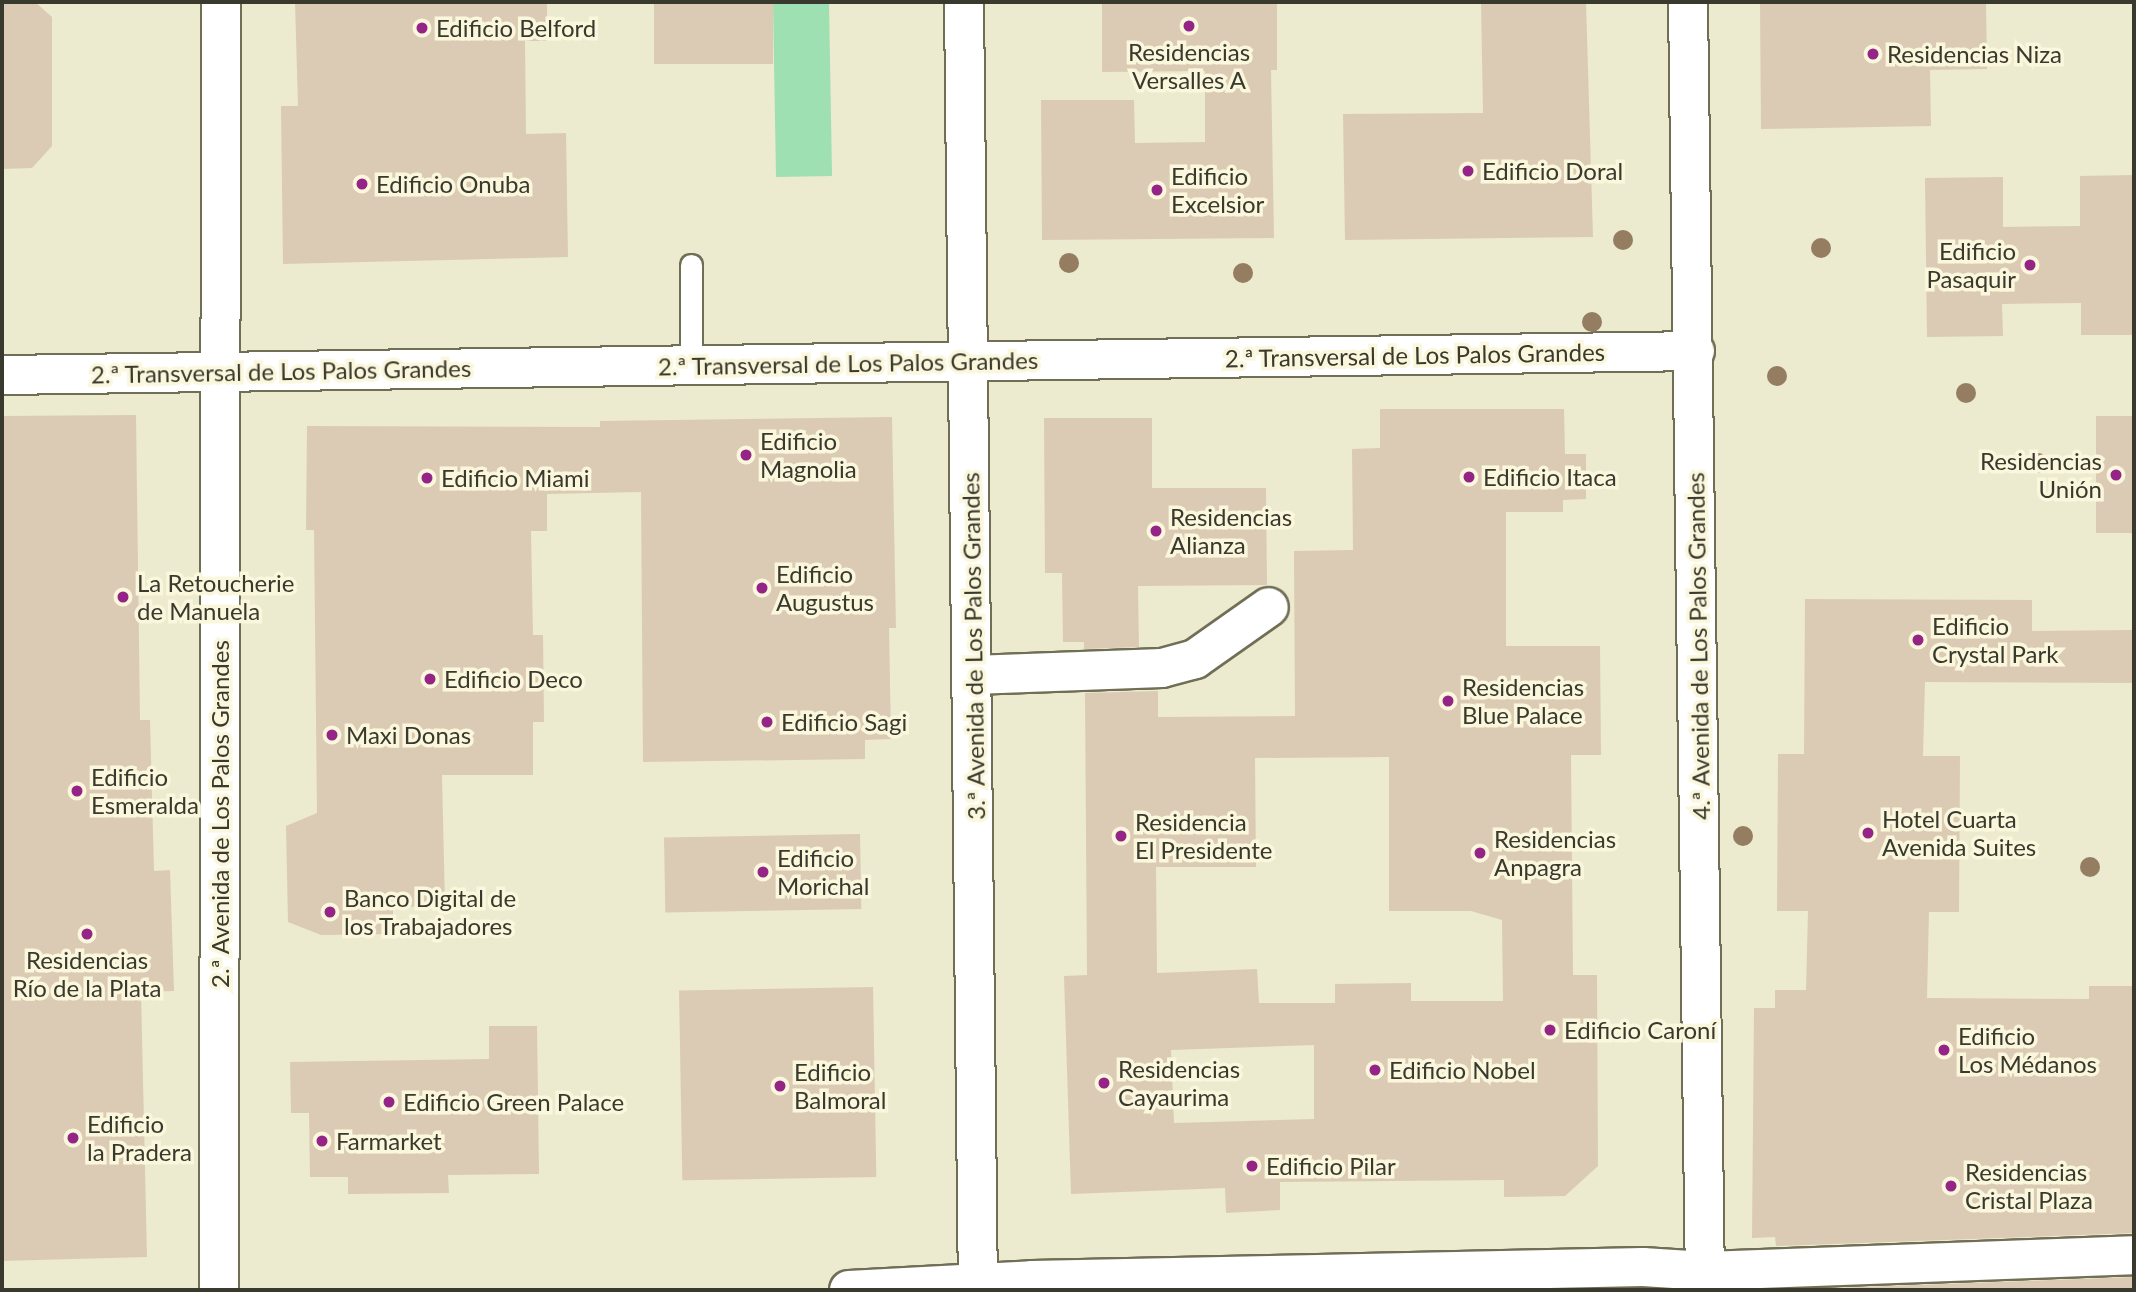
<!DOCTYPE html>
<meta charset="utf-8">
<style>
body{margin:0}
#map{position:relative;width:2136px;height:1292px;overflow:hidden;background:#eceacf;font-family:Lato,sans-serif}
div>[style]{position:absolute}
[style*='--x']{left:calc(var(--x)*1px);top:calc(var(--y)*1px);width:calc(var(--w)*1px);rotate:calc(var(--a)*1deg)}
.water>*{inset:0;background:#9ee0b2;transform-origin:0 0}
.building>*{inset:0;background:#dbcbb4;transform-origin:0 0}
.roads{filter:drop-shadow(2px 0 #716e56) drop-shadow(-2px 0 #716e56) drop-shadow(0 2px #716e56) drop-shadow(0 -2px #716e56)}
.service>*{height:21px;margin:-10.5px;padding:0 10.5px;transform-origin:10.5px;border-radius:10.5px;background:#fff}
.minor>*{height:38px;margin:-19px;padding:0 19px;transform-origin:19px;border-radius:19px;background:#fff}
.trees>*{width:20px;height:20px;margin:-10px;border-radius:50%;background:#957d61}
.dots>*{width:19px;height:19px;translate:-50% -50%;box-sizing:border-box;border:4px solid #faf7dc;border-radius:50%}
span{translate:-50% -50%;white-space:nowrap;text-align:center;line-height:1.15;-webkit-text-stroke:7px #faf7dc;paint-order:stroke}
.poi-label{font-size:24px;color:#3a392e}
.left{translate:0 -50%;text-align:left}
.right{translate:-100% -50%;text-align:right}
.street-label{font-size:24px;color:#3a392e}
.frame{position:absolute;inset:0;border:4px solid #3a392e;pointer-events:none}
</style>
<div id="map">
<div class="water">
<i style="left:829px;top:3px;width:173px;height:56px;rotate:89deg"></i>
</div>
<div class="building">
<i style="clip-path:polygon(2px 2px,35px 2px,52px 17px,52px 146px,32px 168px,2px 169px)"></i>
<i style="clip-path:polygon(295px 2px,547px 2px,547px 41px,525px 41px,526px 134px,566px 133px,568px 257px,283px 264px,281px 106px,298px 106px)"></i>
<i style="left:654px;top:2px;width:119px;height:62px"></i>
<i style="clip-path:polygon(1102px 2px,1277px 2px,1277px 70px,1271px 70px,1274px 238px,1042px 240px,1041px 100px,1134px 100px,1135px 143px,1205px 142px,1205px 71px,1102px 72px)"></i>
<i style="clip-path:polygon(1481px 2px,1586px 2px,1593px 237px,1345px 240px,1343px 114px,1483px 113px)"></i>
<i style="clip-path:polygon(1760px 2px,1986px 2px,1987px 69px,1930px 70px,1931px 126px,1761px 129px)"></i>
<i style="clip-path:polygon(2134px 175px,2134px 335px,2081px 335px,2081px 303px,2002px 304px,2003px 336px,1927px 337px,1925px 178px,2003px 177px,2003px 227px,2080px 226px,2080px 176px)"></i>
<i style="clip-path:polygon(evenodd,1380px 409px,1564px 409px,1565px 454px,1586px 454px,1586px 499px,1563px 500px,1563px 512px,1506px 512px,1506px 646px,1600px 646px,1601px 755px,1571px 755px,1573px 975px,1597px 975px,1598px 1166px,1565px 1196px,1504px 1197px,1504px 1180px,1280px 1182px,1280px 1210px,1226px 1213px,1225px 1188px,1071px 1194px,1064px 976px,1087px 975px,1085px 693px,1158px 691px,1158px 717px,1295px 716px,1294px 551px,1353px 550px,1352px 449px,1380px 448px,1380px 409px,1389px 757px,1389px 911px,1471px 911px,1502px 920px,1503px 1001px,1411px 1001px,1411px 983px,1335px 984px,1335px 1003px,1259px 1003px,1257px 969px,1157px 973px,1156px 867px,1256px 867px,1255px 758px,1389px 757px,1380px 409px,1314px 1045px,1314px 1119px,1174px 1123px,1171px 1050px,1314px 1045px)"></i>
<i style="clip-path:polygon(136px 415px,140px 720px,150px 720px,154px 871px,170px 870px,174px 991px,141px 992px,147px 1257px,2px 1261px,2px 416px)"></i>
<i style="left:2134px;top:416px;width:117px;height:38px;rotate:90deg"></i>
<i style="clip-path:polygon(892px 417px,896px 628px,889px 628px,891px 739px,865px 740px,865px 759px,643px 762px,641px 492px,547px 494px,547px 531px,531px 531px,533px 635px,543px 635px,544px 722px,533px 722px,533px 775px,442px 775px,445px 906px,393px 907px,393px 934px,321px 935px,288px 922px,286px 826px,317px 813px,314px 530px,306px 530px,307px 426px,600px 427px,600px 421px)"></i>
<i style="clip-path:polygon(1044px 418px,1152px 418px,1152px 488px,1266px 488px,1267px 585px,1138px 586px,1139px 647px,1084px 649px,1084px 642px,1063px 642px,1062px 573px,1045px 573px)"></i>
<i style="clip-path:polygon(1805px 599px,2032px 600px,2032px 631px,2134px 630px,2134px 683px,1925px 682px,1923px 756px,1960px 756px,1959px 912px,1929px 912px,1927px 998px,2089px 999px,2089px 986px,2134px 986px,2134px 1233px,1776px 1246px,1775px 1237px,1752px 1238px,1754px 1008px,1775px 1008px,1775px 990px,1806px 990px,1808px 911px,1777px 911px,1778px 754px,1804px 754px)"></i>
<i style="left:860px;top:834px;width:75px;height:196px;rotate:89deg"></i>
<i style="left:873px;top:987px;width:190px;height:194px;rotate:89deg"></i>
<i style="clip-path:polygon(489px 1026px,537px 1026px,539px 1174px,448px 1175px,449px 1193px,348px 1194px,348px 1177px,310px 1177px,309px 1113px,291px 1113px,290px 1062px,489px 1059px)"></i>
<i style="clip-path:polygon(2134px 1277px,2134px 1290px,1777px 1290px)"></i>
</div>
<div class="roads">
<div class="service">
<i style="--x:691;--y:265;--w:99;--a:90"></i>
</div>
<div class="minor">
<i style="--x:964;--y:2;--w:1288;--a:89.38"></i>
<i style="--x:1688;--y:2;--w:1288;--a:89.24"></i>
<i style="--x:2;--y:375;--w:1693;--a:-0.81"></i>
<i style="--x:973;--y:675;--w:189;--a:-2.1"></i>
<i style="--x:1162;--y:668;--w:34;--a:-15"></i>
<i style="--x:1195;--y:659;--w:90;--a:-35.1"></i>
<i style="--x:219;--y:1290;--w:1288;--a:-89.91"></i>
<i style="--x:849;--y:1290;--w:183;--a:-3.1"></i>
<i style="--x:1032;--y:1280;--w:611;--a:-1.22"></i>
<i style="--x:1643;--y:1267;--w:62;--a:3.7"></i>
<i style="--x:1705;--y:1271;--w:429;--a:-2.1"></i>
</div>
</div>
<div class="trees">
<i style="left:1623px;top:240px"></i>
<i style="left:1821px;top:248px"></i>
<i style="left:1069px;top:263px"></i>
<i style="left:1243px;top:273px"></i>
<i style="left:1592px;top:322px"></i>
<i style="left:1777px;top:376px"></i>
<i style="left:1966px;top:393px"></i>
<i style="left:2038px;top:463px"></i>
<i style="left:1743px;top:836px"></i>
<i style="left:2090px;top:867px"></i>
</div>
<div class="dots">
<i style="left:1189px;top:26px;background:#942586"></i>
<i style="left:422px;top:28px;background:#942586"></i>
<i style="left:1873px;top:54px;background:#942586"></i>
<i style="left:1468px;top:171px;background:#942586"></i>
<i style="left:362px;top:184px;background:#942586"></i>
<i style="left:1157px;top:190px;background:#942586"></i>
<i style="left:2030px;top:265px;background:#942586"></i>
<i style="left:746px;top:455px;background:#942586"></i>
<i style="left:2116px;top:475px;background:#942586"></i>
<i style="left:1469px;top:477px;background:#942586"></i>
<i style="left:427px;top:478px;background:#942586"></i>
<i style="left:1156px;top:531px;background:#942586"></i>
<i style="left:762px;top:588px;background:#942586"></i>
<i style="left:123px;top:597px;background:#942586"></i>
<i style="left:1918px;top:640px;background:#942586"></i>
<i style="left:430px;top:679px;background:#942586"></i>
<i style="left:1448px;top:701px;background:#942586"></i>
<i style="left:767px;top:722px;background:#942586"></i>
<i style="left:332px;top:735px;background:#942586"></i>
<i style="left:77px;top:791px;background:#942586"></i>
<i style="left:1868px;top:833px;background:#942586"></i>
<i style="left:1121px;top:836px;background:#942586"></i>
<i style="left:1480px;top:853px;background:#942586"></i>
<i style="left:763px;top:872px;background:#942586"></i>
<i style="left:330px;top:912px;background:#942586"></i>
<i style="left:87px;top:934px;background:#942586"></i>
<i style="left:1550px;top:1030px;background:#942586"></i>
<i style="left:1944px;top:1050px;background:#942586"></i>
<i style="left:1375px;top:1070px;background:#942586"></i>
<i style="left:1104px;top:1083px;background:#942586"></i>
<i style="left:780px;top:1086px;background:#942586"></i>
<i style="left:389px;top:1102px;background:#942586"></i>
<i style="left:73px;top:1138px;background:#942586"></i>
<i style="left:322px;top:1141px;background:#942586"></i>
<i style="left:1252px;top:1166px;background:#942586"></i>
<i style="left:1951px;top:1186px;background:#942586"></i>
</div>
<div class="poi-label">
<span class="left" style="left:436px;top:28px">Edificio Belford</span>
<span style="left:1189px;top:66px">Residencias<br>Versalles A</span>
<span class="left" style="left:1887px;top:54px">Residencias Niza</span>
<span class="left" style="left:1482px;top:171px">Edificio Doral</span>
<span class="left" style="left:1171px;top:190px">Edificio<br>Excelsior</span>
<span class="left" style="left:376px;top:184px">Edificio Onuba</span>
<span class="right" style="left:2016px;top:265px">Edificio<br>Pasaquir</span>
<span class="left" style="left:760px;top:455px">Edificio<br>Magnolia</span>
<span class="right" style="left:2102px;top:475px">Residencias<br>Unión</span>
<span class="left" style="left:1483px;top:477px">Edificio Itaca</span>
<span class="left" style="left:441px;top:478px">Edificio Miami</span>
<span class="left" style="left:1170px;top:531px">Residencias<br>Alianza</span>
<span class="left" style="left:776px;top:588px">Edificio<br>Augustus</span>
<span class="left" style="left:137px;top:597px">La Retoucherie<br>de Manuela</span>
<span class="left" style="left:1932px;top:640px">Edificio<br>Crystal Park</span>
<span class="left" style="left:444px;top:679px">Edificio Deco</span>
<span class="left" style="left:1462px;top:701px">Residencias<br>Blue Palace</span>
<span class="left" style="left:781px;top:722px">Edificio Sagi</span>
<span class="left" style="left:346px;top:735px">Maxi Donas</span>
<span class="left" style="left:91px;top:791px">Edificio<br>Esmeralda</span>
<span class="left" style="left:1882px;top:833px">Hotel Cuarta<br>Avenida Suites</span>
<span class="left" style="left:1135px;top:836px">Residencia<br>El Presidente</span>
<span class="left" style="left:1494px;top:853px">Residencias<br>Anpagra</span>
<span class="left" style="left:777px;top:872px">Edificio<br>Morichal</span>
<span class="left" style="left:344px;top:912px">Banco Digital de<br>los Trabajadores</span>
<span style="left:87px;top:974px">Residencias<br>Río de la Plata</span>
<span class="left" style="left:1564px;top:1030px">Edificio Caroní</span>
<span class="left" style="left:1958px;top:1050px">Edificio<br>Los Médanos</span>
<span class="left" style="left:1118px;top:1083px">Residencias<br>Cayaurima</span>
<span class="left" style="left:1389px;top:1070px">Edificio Nobel</span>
<span class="left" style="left:794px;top:1086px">Edificio<br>Balmoral</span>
<span class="left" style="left:403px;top:1102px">Edificio Green Palace</span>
<span class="left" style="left:87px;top:1138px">Edificio<br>la Pradera</span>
<span class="left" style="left:336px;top:1141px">Farmarket</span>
<span class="left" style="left:1266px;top:1166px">Edificio Pilar</span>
<span class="left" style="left:1965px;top:1186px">Residencias<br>Cristal Plaza</span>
</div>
<div class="street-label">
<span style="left:1415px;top:355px;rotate:-1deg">2.ª Transversal de Los Palos Grandes</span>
<span style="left:848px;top:363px;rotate:-1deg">2.ª Transversal de Los Palos Grandes</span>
<span style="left:281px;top:371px;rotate:-1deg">2.ª Transversal de Los Palos Grandes</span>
<span style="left:973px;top:646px;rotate:-91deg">3.ª Avenida de Los Palos Grandes</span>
<span style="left:1698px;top:646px;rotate:-91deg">4.ª Avenida de Los Palos Grandes</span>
<span style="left:220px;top:814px;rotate:-90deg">2.ª Avenida de Los Palos Grandes</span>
</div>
<div class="frame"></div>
</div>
